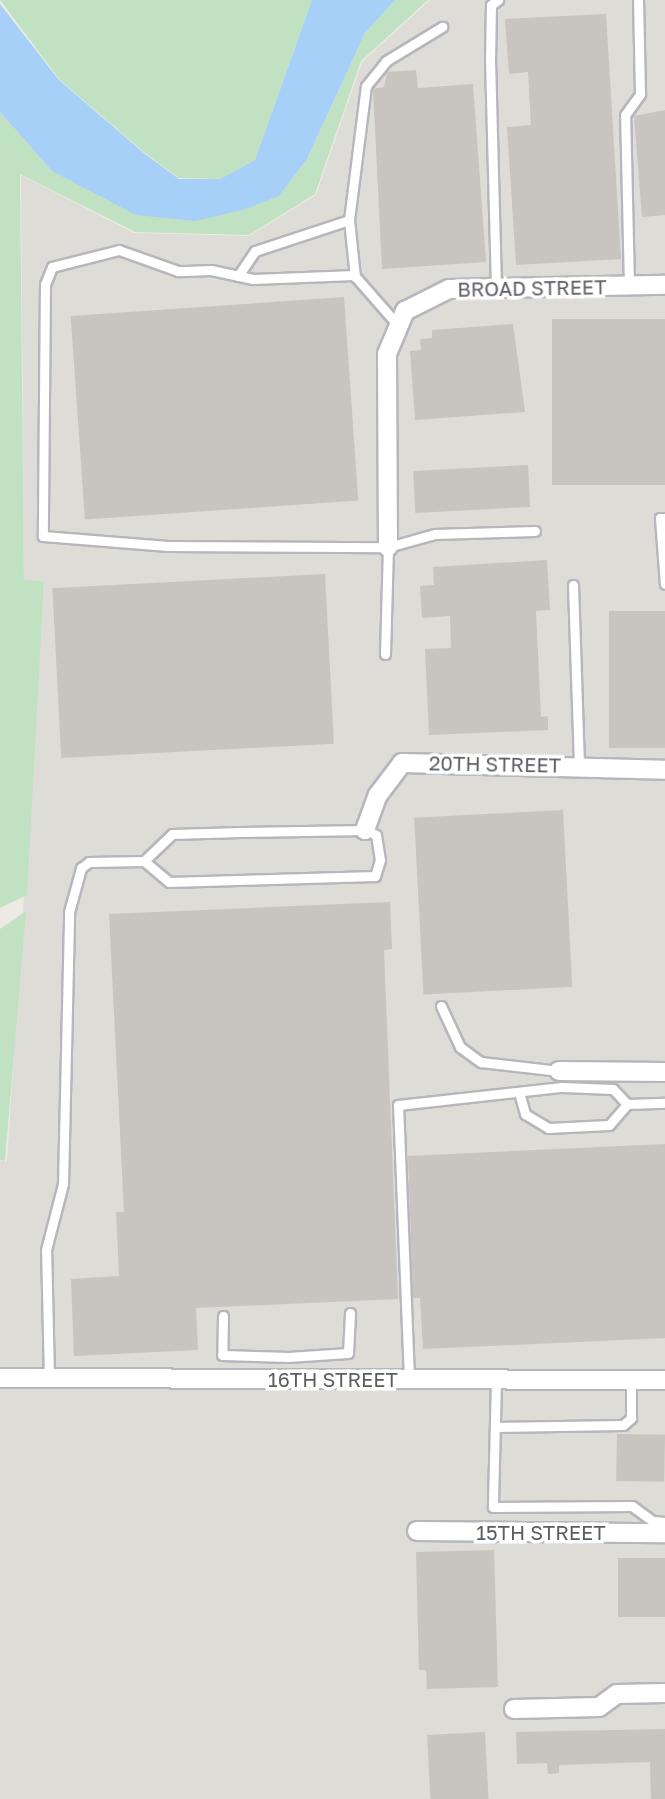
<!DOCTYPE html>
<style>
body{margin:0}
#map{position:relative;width:665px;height:1799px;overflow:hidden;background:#eceae2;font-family:"Golos Text",sans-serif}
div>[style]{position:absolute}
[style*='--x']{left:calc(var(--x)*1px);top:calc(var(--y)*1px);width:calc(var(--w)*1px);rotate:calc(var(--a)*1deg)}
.industrial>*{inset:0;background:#dedcd7}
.green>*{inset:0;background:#c0e2c2}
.water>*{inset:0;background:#a6d0f8}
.building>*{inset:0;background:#c8c4c0;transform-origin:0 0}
.roads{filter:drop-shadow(2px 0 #b5b7bc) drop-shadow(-2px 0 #b5b7bc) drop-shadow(0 2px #b5b7bc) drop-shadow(0 -2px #b5b7bc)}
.service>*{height:9px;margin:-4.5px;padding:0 4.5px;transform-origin:4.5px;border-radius:4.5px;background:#fff}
.minor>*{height:18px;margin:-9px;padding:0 9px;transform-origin:9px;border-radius:9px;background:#fff}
span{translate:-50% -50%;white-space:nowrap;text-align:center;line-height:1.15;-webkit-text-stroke:7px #fff;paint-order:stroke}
.street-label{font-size:20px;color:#5b5d62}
</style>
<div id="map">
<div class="industrial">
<i style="clip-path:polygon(430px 0,665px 0,665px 1799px,0 1799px,0 1161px,7px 1162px,44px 582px,24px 581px,21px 175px,134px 233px,249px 236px,316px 195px,362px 62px)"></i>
</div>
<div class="green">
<i style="clip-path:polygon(0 0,312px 0,255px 160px,220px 179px,179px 178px,145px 153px,60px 80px)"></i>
<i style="clip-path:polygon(395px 0,428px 0,361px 61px,315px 194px,249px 235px,135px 232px,20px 174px,24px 580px,44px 581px,27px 895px,0 908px,0 112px,52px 171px,279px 196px,307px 159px,365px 33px)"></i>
<i style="clip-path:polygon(26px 911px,5px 1161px,0 1160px,0 929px)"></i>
</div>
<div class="water">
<i style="clip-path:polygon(312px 0,395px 0,365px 33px,307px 159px,279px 196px,243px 210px,195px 221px,136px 215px,52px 171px,0 112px,0 4px,59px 80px,145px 154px,179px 179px,220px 179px,255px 160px)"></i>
</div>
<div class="building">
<i style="clip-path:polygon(606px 14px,621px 259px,516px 265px,507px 127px,531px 125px,528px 72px,509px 74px,505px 19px)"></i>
<i style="clip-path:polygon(416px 70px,418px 88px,473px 84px,486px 262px,382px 269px,373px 89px,384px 87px,387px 72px)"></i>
<i style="clip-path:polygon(665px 110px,665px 215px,642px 217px,634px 116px)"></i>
<i style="left:344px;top:297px;width:204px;height:274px;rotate:86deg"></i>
<i style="left:665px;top:319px;width:166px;height:113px;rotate:90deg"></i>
<i style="clip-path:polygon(513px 324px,525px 412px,415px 420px,410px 351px,421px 350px,420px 339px,432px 338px,432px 330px)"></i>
<i style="left:528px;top:465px;width:42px;height:115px;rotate:87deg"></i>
<i style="clip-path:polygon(547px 560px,550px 610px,536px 611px,541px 717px,548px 716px,548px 730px,429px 735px,425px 649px,451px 648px,450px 616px,422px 618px,420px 586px,434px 585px,433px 567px)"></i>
<i style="left:325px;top:574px;width:170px;height:273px;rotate:87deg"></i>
<i style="left:665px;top:611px;width:137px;height:56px;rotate:90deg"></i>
<i style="left:563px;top:810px;width:177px;height:149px;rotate:87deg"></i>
<i style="clip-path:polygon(390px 902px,392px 949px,384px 950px,398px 1299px,196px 1308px,198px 1350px,74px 1356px,71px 1279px,119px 1276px,116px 1212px,124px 1212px,109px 914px)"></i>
<i style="clip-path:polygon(665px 1144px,665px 1338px,423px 1349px,420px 1298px,413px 1298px,408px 1156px)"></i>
<i style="left:617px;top:1434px;width:48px;height:47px;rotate:1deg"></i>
<i style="clip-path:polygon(494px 1550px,498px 1687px,427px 1689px,426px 1670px,419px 1670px,416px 1552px)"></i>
<i style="left:665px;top:1558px;width:59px;height:47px;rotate:90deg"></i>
<i style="clip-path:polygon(665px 1729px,665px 1799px,651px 1799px,650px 1762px,559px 1765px,559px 1773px,548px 1774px,547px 1763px,517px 1764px,516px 1732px)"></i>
<i style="left:485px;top:1732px;width:67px;height:58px;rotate:87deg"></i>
</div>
<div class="roads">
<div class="service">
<i style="--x:349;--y:220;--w:57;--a:84"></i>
<i style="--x:238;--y:276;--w:30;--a:-56"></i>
<i style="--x:255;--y:251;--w:99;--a:-18.3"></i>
<i style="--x:349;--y:220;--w:135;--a:-82.8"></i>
<i style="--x:366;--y:86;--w:32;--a:-51"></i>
<i style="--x:386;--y:61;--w:66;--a:-31.3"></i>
<i style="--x:629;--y:286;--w:171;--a:-91.3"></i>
<i style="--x:625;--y:115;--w:26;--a:-54"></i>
<i style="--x:640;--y:94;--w:94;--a:-91.2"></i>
<i style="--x:496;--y:288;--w:227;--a:-91.5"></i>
<i style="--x:490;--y:61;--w:56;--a:-89"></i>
<i style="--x:491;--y:5;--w:9;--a:-36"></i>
<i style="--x:396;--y:323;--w:64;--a:-131.2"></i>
<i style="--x:354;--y:275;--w:101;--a:177.7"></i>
<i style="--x:253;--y:279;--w:43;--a:-167.9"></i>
<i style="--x:211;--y:270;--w:33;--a:178"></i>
<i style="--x:178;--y:271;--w:63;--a:-160.4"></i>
<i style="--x:119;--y:250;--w:69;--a:165.8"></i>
<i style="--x:52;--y:267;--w:18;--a:112"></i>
<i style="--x:45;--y:284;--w:252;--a:90.5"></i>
<i style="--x:43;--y:536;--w:125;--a:4.6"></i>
<i style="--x:168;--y:546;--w:220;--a:0.3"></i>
<i style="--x:388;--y:547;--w:49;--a:-15.5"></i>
<i style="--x:435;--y:534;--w:100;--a:-1.7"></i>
<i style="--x:665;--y:518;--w:5;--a:180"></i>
<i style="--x:660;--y:518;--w:66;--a:85.7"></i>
<i style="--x:573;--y:585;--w:180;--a:88.1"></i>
<i style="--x:385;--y:654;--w:107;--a:-88.4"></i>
<i style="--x:441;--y:1006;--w:45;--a:65.1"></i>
<i style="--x:460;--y:1047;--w:26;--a:36"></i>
<i style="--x:481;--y:1062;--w:79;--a:6.6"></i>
<i style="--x:520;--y:1096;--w:19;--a:74"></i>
<i style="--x:525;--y:1114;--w:27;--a:31"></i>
<i style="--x:548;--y:1128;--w:61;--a:-2.8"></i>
<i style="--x:609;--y:1125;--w:28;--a:-49"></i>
<i style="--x:627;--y:1104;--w:38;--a:-2"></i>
<i style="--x:223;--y:1316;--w:39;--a:91"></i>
<i style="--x:222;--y:1355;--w:66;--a:1.7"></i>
<i style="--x:288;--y:1357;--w:60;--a:-3.8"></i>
<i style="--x:348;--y:1353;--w:40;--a:-87.1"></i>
<i style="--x:49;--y:1378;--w:128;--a:-91.3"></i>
<i style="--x:46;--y:1250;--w:68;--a:-75.6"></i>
<i style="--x:63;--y:1184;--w:272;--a:-88.7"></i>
<i style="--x:69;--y:912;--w:46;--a:-74.7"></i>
<i style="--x:81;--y:868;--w:10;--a:-37"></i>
<i style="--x:89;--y:862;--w:55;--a:-1"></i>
<i style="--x:144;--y:861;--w:39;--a:-44"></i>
<i style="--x:172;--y:834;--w:69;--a:-1.7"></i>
<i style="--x:241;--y:832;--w:126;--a:-0.9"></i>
<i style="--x:367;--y:830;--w:10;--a:29"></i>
<i style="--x:376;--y:835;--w:25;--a:81"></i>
<i style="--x:380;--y:860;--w:17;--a:107"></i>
<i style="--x:375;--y:876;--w:206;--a:178.3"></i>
<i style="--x:169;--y:882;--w:33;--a:-140"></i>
<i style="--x:409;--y:1378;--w:273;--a:-92.3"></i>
<i style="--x:398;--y:1105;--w:165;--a:-6.3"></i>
<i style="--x:562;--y:1087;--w:51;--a:2.2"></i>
<i style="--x:613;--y:1089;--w:21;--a:47"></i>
<i style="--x:496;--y:1380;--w:127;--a:91.4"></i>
<i style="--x:493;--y:1507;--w:139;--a:-0.4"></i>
<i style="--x:632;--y:1506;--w:26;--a:36"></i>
<i style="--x:653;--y:1521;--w:12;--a:5"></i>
<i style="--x:495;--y:1427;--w:128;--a:-0.9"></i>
<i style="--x:623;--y:1425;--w:11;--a:-41"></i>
<i style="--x:631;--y:1418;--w:38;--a:-90"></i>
</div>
<div class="minor">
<i style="--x:388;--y:547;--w:193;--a:-90.3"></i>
<i style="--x:387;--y:354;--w:47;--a:-67.3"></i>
<i style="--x:405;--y:311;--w:49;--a:-26.6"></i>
<i style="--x:449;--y:289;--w:216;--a:-1.1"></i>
<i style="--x:365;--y:830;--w:37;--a:-70"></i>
<i style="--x:378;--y:795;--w:40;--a:-53"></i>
<i style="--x:402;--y:763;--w:263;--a:1.5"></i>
<i style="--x:559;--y:1071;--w:106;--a:0.5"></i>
<i style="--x:0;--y:1378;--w:665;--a:0.17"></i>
<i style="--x:417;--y:1531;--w:248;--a:0.5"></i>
<i style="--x:514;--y:1709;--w:85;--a:-1.3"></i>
<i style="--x:599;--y:1707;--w:22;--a:-36"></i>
<i style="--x:617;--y:1694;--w:48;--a:-1.2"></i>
</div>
</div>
<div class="street-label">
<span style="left:532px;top:288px;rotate:-1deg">BROAD STREET</span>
<span style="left:495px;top:764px;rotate:1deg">20TH STREET</span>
<span style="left:333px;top:1379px">16TH STREET</span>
<span style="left:541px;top:1532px">15TH STREET</span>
</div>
</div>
